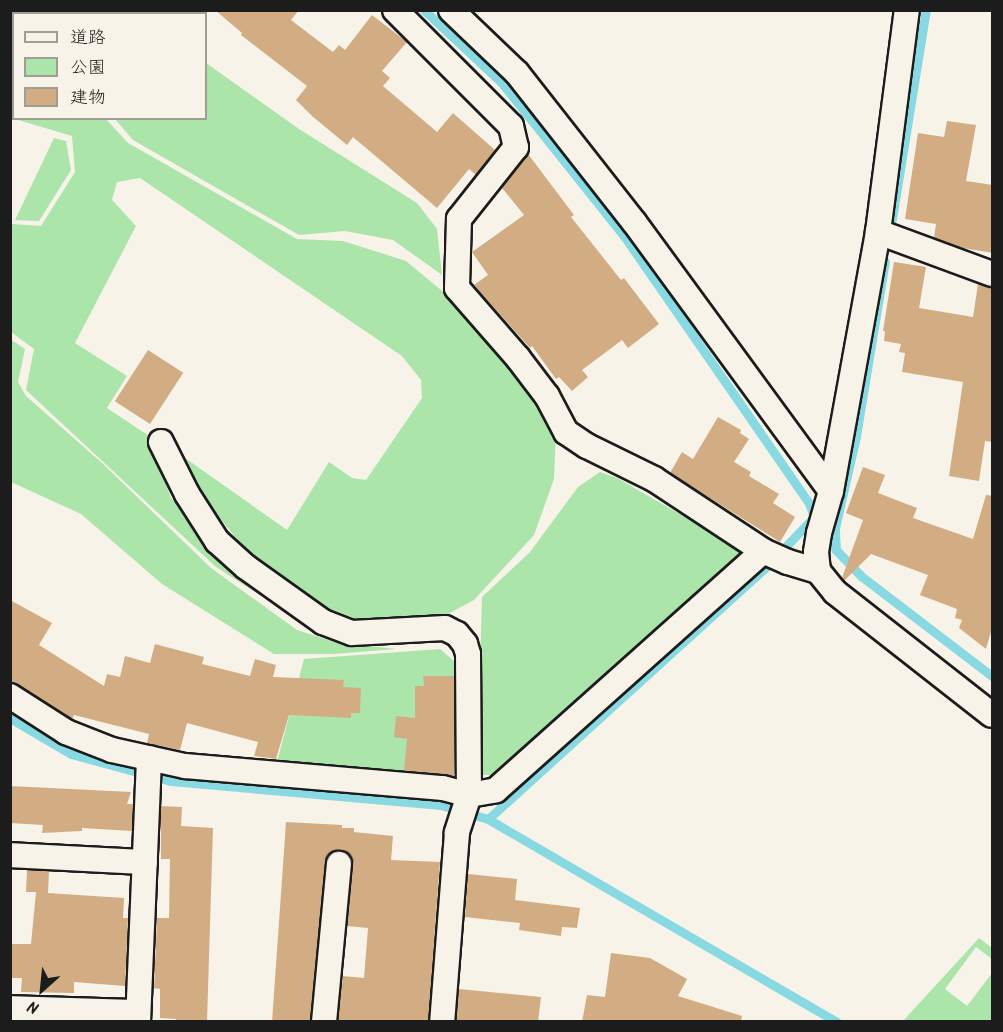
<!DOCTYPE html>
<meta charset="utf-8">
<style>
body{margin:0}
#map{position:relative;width:1003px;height:1032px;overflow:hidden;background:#f7f3e8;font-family:Kalam,"Klee One",sans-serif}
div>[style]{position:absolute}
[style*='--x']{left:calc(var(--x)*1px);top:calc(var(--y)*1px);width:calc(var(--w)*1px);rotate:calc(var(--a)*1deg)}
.green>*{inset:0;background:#ace5aa}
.stream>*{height:9px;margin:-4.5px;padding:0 4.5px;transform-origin:4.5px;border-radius:4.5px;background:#88d9e1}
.building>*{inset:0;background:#d2ad84;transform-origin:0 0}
.roads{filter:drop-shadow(2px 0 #1c1c1c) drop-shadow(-2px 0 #1c1c1c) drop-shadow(0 2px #1c1c1c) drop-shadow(0 -2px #1c1c1c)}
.minor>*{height:24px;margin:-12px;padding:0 12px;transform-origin:12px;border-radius:12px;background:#f7f3e8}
span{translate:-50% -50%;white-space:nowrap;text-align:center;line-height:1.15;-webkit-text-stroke:5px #f7f3e8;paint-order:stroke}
.frame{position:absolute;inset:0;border:12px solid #1c1c1c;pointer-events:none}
.legend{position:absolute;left:12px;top:12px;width:195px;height:108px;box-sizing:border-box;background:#f7f3e8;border:2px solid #9f9d96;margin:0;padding:8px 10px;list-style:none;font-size:18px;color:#1c1c1c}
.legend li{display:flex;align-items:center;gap:12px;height:30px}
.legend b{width:30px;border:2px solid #9f9d96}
.north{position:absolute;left:12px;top:960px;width:60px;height:60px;-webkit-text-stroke:4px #f7f3e8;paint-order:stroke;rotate:207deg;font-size:16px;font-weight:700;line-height:24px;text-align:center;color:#1c1c1c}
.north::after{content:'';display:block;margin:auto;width:21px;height:27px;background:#1c1c1c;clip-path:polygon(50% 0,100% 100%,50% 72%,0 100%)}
</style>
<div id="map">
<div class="green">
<i style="clip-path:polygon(131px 11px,135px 13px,14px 14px,13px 46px,11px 46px,11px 11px)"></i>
<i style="clip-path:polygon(206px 63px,299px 129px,417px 203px,437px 229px,442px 275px,393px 240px,345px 231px,299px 235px,133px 140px,115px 119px,206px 118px)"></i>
<i style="clip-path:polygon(15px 119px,106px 119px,128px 143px,297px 239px,343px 241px,406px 261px,464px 309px,524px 377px,556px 431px,554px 479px,534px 535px,474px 600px,433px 622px,370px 624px,322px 606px,275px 577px,235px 537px,202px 496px,178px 453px,287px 530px,329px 462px,352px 478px,366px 480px,422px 398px,421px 380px,402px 356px,140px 178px,117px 182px,112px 200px,136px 226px,75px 343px,127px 376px,107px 408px,149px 436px,171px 498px,243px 580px,308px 626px,216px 567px,26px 390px,34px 349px,11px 332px,11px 227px,12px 224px,41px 226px,75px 172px,72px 136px)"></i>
<i style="clip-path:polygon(54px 138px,66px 141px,71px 170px,39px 221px,15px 220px)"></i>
<i style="clip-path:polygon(10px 339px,25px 349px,18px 382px,26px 396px,102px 463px,211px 568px,297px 630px,335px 642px,396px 649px,334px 654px,274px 654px,162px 584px,81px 514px,11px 482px)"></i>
<i style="clip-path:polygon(600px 472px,617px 478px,744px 551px,497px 775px,477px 775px,482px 597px,530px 552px,578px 487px)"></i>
<i style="clip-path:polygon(440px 649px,455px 662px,458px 764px,456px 772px,448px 775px,277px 762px,304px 659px)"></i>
<i style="clip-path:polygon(979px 938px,992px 948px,992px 959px,976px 947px,945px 989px,967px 1006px,992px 973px,992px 1021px,903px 1021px)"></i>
</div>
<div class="stream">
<i style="--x:424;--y:10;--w:105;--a:43.1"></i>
<i style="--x:501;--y:82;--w:197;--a:51.4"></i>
<i style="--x:624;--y:236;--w:325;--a:55.3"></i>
<i style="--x:809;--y:503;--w:15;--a:70"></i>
<i style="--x:814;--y:517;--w:40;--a:56"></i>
<i style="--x:836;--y:550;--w:36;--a:46"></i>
<i style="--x:861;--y:576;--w:165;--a:37.4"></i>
<i style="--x:892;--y:219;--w:212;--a:-80.8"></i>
<i style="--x:836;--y:550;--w:22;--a:-93"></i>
<i style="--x:835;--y:528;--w:94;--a:-77.1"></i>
<i style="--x:856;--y:436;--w:177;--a:-80.6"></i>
<i style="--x:10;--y:718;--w:71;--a:30.5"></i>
<i style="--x:71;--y:754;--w:104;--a:15.1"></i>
<i style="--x:171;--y:781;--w:271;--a:5.1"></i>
<i style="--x:441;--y:805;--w:49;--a:16.6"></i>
<i style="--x:488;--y:819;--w:404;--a:30.2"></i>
<i style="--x:488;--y:819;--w:375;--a:-42.2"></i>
<i style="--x:766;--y:567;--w:69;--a:-46.2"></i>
</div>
<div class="building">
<i style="clip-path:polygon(215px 10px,299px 10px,291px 20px,333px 52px,339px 45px,345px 50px,372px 15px,407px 42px,382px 71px,390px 78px,383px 86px,437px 132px,453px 113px,495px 150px,476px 175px,469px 169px,437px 208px,353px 137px,347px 145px,312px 116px,296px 100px,307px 86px,241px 35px,242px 33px)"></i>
<i style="clip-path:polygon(947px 121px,976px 125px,966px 181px,993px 185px,993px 253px,963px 248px,934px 238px,936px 224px,905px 219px,918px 133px,944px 137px)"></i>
<i style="clip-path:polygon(528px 154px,574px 215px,571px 217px,621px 280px,624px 278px,659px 324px,628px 348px,622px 340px,582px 370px,588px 377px,572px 391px,559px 377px,556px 379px,532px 346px,530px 348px,474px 285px,488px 275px,472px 252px,524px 215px,502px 188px)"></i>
<i style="clip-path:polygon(894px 262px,926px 267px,919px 308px,973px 317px,978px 284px,993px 288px,993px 442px,985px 441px,979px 481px,949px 476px,963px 382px,902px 372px,905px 353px,899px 352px,901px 344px,884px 341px,885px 331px,883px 331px)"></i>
<i style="left:148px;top:350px;width:42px;height:61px;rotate:33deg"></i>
<i style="clip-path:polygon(718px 417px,741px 430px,740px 433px,749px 439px,734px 462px,751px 472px,749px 476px,779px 494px,773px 503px,795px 517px,780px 542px,670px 473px,682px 452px,693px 459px)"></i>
<i style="clip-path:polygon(863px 467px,885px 475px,878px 493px,917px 508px,913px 518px,973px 539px,986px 495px,993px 496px,993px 625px,986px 649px,959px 628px,962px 620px,955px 618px,957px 609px,920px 595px,928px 575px,871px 554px,844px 581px,842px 578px,863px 520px,846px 513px)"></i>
<i style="clip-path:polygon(10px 600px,52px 623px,39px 645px,104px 686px,107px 674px,120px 677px,125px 656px,150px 663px,155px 644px,204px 657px,202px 664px,250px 676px,255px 659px,276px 665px,273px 677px,344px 680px,343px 687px,361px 688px,360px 713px,351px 713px,351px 718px,289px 715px,276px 759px,254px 756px,258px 742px,187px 723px,180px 750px,147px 743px,149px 734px,74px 715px,72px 719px,10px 681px)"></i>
<i style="clip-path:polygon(423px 676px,454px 676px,454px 776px,404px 770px,407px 739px,394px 737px,396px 716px,415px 718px,415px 686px,424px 686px)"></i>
<i style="clip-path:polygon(10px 786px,131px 792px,127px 804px,133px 804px,132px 831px,82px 828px,82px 831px,42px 833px,43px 825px,10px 823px)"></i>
<i style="clip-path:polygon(161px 806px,182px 807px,181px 826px,213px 828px,207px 1022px,176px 1022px,176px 1019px,160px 1018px,160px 989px,154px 988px,157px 918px,169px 918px,170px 859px,161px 859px)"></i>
<i style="clip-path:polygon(286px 822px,342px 825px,342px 828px,354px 828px,354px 832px,393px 836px,391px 860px,440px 862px,428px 1022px,338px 1022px,343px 976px,364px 978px,368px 928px,347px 926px,353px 865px,348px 853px,340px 850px,328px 855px,325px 863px,310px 1022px,272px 1022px)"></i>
<i style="clip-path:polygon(27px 870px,49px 871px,48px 893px,124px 898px,123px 918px,128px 918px,125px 986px,74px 982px,74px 993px,21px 992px,22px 978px,10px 978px,10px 944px,31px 944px,36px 892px,26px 892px)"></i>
<i style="clip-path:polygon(468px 874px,517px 879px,515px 900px,580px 908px,577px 928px,562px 927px,561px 936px,519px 930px,520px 923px,465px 917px)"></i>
<i style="clip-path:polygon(611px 953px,650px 958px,687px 979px,678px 996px,742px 1016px,741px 1022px,582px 1022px,587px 995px,605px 997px)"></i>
<i style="clip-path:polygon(459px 989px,541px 997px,538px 1022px,456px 1022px)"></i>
</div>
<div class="roads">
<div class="minor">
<i style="--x:395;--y:10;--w:164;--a:45"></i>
<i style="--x:511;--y:126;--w:22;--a:77"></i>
<i style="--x:516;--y:147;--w:92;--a:128.4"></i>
<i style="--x:459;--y:219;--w:69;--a:91.7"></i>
<i style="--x:457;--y:288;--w:93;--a:48.9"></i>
<i style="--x:518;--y:358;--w:48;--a:52.7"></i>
<i style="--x:547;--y:396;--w:41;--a:62.2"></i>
<i style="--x:566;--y:432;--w:25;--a:34"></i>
<i style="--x:587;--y:446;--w:75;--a:26.2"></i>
<i style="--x:654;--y:479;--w:131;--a:33.4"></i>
<i style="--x:763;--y:551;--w:27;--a:24"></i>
<i style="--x:788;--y:562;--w:31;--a:17"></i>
<i style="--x:818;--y:571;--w:27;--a:51"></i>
<i style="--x:835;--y:592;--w:199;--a:38.1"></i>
<i style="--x:451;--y:10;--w:91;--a:43.7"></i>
<i style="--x:517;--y:73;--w:189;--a:51.9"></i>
<i style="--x:634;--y:222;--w:333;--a:53.8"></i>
<i style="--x:878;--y:232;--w:121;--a:20.2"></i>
<i style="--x:161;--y:442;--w:58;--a:63.4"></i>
<i style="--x:187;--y:494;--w:56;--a:57.4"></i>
<i style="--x:217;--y:541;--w:39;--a:42"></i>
<i style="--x:246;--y:567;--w:95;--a:35.5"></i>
<i style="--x:323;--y:622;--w:31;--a:21"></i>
<i style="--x:352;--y:633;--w:93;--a:-3.1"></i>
<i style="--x:445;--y:628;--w:13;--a:27"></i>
<i style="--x:457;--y:634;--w:13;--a:51"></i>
<i style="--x:465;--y:644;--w:10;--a:73"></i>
<i style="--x:468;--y:654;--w:141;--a:89.6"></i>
<i style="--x:469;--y:795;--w:40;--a:108"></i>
<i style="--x:457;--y:833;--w:190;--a:94.5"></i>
<i style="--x:818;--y:571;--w:19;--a:-96"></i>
<i style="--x:816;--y:552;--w:19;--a:-81"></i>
<i style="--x:819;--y:533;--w:44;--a:-74.1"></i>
<i style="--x:831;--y:491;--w:263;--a:-79.7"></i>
<i style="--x:878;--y:232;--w:224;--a:-82.6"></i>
<i style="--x:10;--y:696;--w:67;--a:32.7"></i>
<i style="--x:66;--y:732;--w:49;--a:21.4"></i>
<i style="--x:112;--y:750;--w:75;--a:12.4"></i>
<i style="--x:185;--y:766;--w:259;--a:4.9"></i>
<i style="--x:443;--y:788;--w:27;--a:15"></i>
<i style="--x:469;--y:795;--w:27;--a:-10"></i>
<i style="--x:496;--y:790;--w:358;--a:-41.8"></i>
<i style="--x:10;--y:855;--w:135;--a:3"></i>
<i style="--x:10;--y:1008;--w:128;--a:1.8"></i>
<i style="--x:138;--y:1022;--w:264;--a:-87.6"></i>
<i style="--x:324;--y:1022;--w:159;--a:-84.6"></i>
</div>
</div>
<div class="frame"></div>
<ul class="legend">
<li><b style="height:8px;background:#f7f3e8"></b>道路</li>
<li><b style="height:16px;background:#ace5aa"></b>公園</li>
<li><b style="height:16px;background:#d2ad84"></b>建物</li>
</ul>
<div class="north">N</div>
</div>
